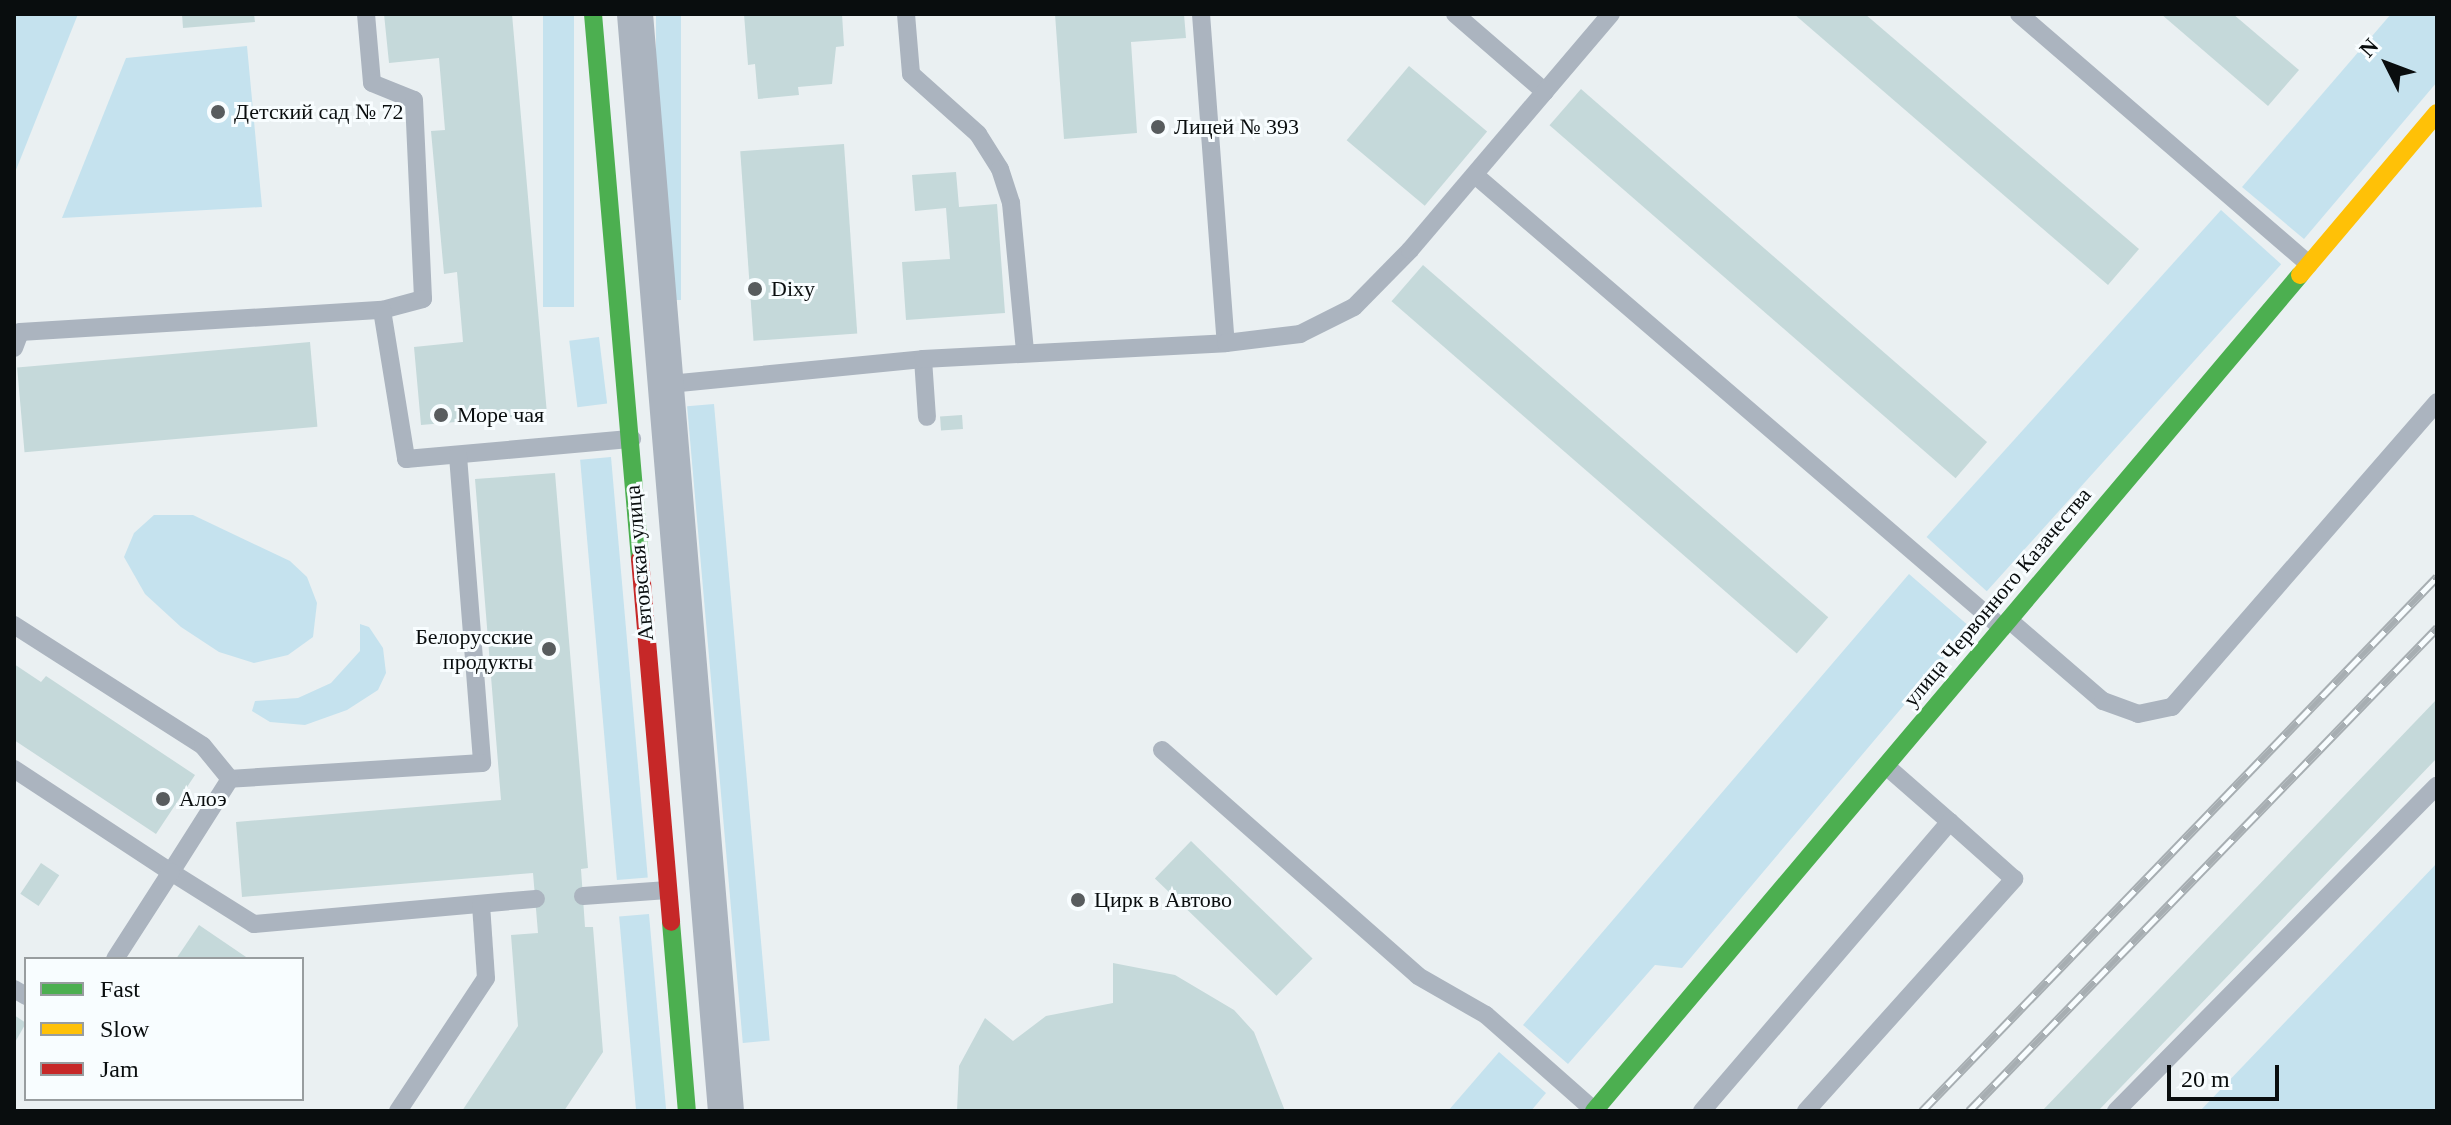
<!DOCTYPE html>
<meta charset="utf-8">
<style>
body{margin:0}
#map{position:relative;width:2451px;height:1125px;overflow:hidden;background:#eaf0f2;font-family:Georgia,serif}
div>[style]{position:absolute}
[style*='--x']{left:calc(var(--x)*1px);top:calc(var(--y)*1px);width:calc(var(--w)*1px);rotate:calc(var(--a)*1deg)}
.green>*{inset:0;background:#c5e2ee;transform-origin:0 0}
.building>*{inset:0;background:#c5d9da;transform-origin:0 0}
.lane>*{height:18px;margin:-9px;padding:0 9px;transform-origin:9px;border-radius:9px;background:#abb4bf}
.street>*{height:36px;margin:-18px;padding:0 18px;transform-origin:18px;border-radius:18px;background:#abb4bf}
.fast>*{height:18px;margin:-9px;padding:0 9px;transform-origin:9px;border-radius:9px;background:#4caf50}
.slow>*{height:18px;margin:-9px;padding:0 9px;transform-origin:9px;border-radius:9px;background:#ffc107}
.jam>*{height:18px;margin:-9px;padding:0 9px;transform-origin:9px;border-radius:9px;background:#c62828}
.rail>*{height:9px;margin-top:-4.5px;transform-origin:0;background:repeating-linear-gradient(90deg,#f8fdff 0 18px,#a7aeb2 0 36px);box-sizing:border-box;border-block:2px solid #a7aeb2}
.dots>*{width:22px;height:22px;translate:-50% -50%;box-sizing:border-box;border:4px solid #f8fdff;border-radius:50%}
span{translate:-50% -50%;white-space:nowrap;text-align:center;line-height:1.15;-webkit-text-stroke:6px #f8fdff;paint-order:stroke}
.poi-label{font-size:22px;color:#090d0e}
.left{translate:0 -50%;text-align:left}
.right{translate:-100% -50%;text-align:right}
.street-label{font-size:22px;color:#090d0e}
.frame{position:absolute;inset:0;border:16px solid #090d0e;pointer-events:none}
.legend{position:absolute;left:24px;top:957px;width:280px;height:144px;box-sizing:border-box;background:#f8fdff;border:2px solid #989d9f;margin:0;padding:10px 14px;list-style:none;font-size:24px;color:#090d0e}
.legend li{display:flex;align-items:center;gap:16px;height:40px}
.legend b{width:40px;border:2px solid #989d9f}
.north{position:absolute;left:2347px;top:24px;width:80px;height:80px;-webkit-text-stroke:6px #f8fdff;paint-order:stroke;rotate:312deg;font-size:22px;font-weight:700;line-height:32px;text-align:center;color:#090d0e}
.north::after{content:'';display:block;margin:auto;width:28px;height:36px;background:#090d0e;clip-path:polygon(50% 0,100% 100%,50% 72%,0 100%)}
.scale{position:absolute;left:2167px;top:1065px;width:112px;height:36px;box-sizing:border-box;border:4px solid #090d0e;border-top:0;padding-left:10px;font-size:24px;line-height:28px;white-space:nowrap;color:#090d0e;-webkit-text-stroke:6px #f8fdff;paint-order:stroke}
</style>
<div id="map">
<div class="green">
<i style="clip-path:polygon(14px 14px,78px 14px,14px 175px)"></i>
<i style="left:543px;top:14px;width:31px;height:293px"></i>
<i style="left:656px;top:14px;width:25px;height:286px"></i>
<i style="clip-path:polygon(2391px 14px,2437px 14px,2437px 82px,2304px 239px,2242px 187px)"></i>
<i style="clip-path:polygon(247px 46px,262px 207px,62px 218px,126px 58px)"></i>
<i style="left:2221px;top:210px;width:81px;height:440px;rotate:42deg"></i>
<i style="left:599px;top:337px;width:67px;height:30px;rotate:83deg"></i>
<i style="left:714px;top:404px;width:639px;height:27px;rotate:85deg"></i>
<i style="left:611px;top:457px;width:422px;height:31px;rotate:85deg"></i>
<i style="clip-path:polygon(154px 515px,193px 515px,290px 561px,307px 577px,317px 603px,313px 637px,288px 655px,254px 663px,219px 652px,181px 627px,145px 594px,124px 557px,134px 533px)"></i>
<i style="clip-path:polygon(1909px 574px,1970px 627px,1682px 968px,1655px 965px,1568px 1064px,1523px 1025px)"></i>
<i style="clip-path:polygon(360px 624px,369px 627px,383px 648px,386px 673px,378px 690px,347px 710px,305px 725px,270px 722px,252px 711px,255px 701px,298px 698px,331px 683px,360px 651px)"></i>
<i style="clip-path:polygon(2437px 863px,2437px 1111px,2200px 1111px,2399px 903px)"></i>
<i style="left:649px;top:914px;width:198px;height:30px;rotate:85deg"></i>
<i style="clip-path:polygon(1499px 1052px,1546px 1093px,1531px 1111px,1448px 1111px)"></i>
</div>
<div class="building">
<i style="clip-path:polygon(182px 14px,254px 14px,255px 22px,183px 28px)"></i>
<i style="clip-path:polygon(384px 14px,512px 14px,547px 414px,421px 425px,414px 347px,463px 342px,457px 272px,444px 274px,431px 131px,445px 130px,439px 58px,389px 63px)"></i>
<i style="clip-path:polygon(744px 14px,842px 14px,844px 46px,836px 47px,832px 84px,798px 87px,799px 95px,758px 99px,755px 64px,748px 65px)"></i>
<i style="clip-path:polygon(1055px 14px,1184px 14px,1186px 38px,1131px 42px,1137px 133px,1064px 139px)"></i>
<i style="clip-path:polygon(1794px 14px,1865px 14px,2139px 249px,2108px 285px)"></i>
<i style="clip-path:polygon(2161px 14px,2233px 14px,2299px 70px,2268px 106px)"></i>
<i style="left:1409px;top:66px;width:102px;height:97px;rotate:40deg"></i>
<i style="left:1581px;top:89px;width:538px;height:48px;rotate:41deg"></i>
<i style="left:844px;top:144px;width:190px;height:104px;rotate:86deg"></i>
<i style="clip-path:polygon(956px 172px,959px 207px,997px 204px,1005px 313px,906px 320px,902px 262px,950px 259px,946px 208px,915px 211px,912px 175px)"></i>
<i style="left:1423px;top:265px;width:537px;height:48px;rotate:41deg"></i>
<i style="left:310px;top:342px;width:85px;height:294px;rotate:85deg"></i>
<i style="left:962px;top:415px;width:14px;height:22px;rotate:86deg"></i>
<i style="clip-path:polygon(555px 473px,588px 868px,581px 869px,585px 927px,593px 927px,603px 1052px,564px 1111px,462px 1111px,518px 1026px,511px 935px,538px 933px,533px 873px,242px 897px,236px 822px,501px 800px,475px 479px)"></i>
<i style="clip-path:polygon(14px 664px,41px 682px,46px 676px,195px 775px,156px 834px,14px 740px)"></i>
<i style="clip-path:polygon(2437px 699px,2437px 758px,2098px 1111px,2042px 1111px)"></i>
<i style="left:1191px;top:841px;width:169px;height:52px;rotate:44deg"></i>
<i style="left:41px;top:863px;width:22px;height:37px;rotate:34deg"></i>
<i style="clip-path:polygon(199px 925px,249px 959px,176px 959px)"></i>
<i style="clip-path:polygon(1113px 963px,1175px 975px,1234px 1010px,1254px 1032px,1285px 1111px,957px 1111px,959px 1066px,985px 1018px,1013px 1041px,1046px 1016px,1113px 1003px)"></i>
<i style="clip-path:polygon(14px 1015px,26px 1023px,14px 1044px)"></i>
</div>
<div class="lane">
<i style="--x:366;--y:14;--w:69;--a:85"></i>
<i style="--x:372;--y:83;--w:45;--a:22"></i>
<i style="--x:414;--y:100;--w:199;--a:87.4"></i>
<i style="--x:423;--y:299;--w:42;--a:165"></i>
<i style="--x:906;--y:14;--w:60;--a:85.2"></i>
<i style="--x:911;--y:74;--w:90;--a:41.8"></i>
<i style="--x:978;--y:134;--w:41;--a:57.8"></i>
<i style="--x:1000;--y:169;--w:36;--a:72"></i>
<i style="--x:1011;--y:203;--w:149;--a:84.6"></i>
<i style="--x:1201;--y:14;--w:330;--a:85.7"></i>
<i style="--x:1455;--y:14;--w:119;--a:40.9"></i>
<i style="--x:2019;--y:14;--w:383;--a:40.8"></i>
<i style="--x:1475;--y:175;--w:695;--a:40.68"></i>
<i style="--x:14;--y:348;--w:17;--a:-69"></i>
<i style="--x:20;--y:332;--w:363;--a:-3.5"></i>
<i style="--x:382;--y:310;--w:151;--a:80.8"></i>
<i style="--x:406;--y:459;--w:227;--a:-5.1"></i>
<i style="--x:923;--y:359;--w:58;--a:86.1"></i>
<i style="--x:659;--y:385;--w:265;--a:-5.6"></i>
<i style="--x:923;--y:359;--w:303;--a:-3"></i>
<i style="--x:1226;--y:343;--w:75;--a:-6.9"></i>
<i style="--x:1300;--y:334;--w:60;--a:-26.6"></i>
<i style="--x:1354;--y:307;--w:80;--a:-45.5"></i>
<i style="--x:1410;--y:250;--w:310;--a:-49.6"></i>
<i style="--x:458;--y:456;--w:308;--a:85.5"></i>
<i style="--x:482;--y:763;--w:253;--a:176.4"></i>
<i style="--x:230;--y:779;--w:110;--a:122.4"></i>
<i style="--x:171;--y:872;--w:98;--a:32.1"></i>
<i style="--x:254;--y:924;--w:283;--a:-5.1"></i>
<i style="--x:2009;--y:620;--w:124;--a:40.8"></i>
<i style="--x:2103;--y:701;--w:37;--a:20"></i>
<i style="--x:2138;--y:714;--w:35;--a:-12"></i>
<i style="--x:2172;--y:707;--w:404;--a:-49"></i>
<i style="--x:14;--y:625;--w:224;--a:32.6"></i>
<i style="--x:203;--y:746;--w:43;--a:50.7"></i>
<i style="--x:1162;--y:750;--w:341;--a:41.4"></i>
<i style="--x:1418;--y:976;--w:78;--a:29.8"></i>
<i style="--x:1486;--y:1015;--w:145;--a:41.4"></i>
<i style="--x:14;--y:769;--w:188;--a:33.3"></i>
<i style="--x:171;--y:872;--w:103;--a:122.8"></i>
<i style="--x:583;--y:896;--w:85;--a:-4"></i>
<i style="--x:14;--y:989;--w:14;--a:30"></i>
<i style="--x:398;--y:1111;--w:159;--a:-56.5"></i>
<i style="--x:486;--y:978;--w:74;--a:-93.9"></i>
<i style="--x:1702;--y:1111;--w:381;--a:-49.4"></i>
<i style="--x:1950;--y:822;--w:85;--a:-138.8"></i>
<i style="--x:1806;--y:1111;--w:312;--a:-48.1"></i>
<i style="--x:2014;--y:879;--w:86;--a:-138.3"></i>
<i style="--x:2116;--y:1111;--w:457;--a:-45.4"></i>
</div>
<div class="street">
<i style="--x:635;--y:14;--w:1101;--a:85.26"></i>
</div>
<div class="fast">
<i style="--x:593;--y:14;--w:547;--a:85.07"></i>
<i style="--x:671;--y:922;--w:190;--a:85.2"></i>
<i style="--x:1594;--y:1111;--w:1094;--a:-49.82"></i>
</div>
<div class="slow">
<i style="--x:2300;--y:275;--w:212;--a:-49.8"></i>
</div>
<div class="jam">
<i style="--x:640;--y:559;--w:364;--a:85.1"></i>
</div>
<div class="rail">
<i style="--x:1922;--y:1111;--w:742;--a:-46.04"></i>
<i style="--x:1969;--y:1111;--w:673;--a:-45.9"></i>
</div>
<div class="dots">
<i style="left:218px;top:112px;background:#585c5e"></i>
<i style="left:1158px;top:127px;background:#585c5e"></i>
<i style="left:755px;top:289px;background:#585c5e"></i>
<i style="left:441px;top:415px;background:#585c5e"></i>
<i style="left:549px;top:649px;background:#585c5e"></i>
<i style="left:163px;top:799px;background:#585c5e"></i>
<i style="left:1078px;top:900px;background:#585c5e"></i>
</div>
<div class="poi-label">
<span class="left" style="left:234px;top:112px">Детский сад № 72</span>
<span class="left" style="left:1174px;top:127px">Лицей № 393</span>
<span class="left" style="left:771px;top:289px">Dixy</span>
<span class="left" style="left:457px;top:415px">Море чая</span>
<span class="right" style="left:533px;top:649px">Белорусские<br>продукты</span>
<span class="left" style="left:179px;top:799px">Алоэ</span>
<span class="left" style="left:1094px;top:900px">Цирк в Автово</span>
</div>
<div class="street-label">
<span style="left:639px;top:563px;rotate:-95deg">Автовская улица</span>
<span style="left:1997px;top:597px;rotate:-50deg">улица Червонного Казачества</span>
</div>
<div class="frame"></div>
<ul class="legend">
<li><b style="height:10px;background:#4caf50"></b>Fast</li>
<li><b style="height:10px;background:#ffc107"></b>Slow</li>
<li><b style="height:10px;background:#c62828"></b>Jam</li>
</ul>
<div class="north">N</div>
<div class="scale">20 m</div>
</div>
